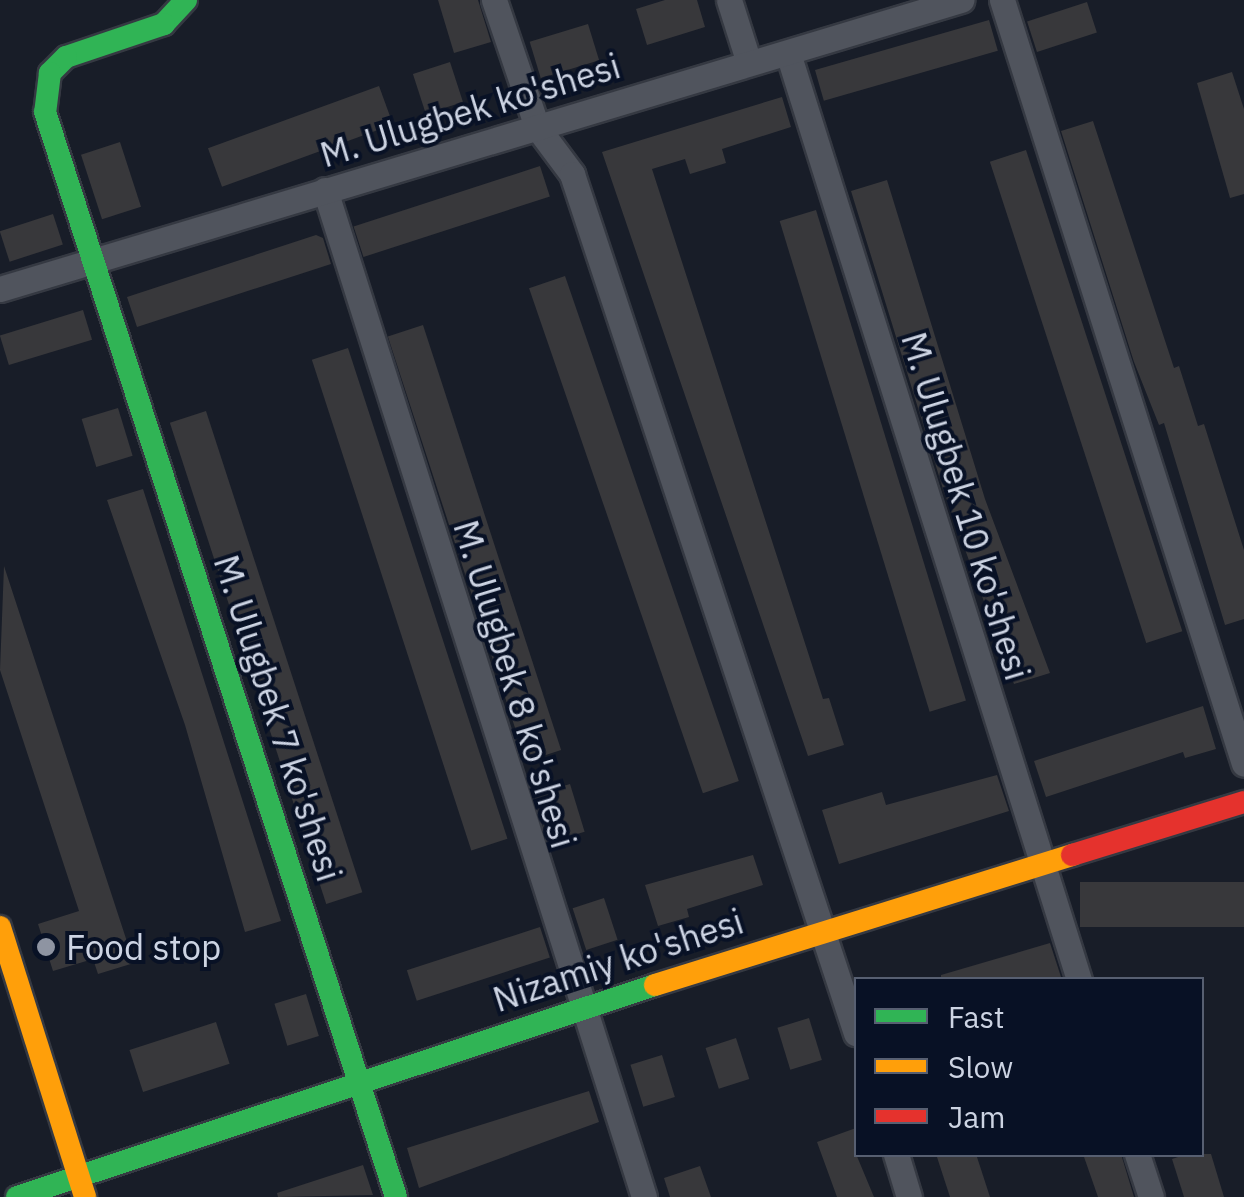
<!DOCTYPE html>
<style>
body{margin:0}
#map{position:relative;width:1244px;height:1197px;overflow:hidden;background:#181d28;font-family:"IBM Plex Sans",sans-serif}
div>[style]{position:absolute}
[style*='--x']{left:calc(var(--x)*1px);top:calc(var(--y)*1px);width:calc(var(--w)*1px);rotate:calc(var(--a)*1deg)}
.building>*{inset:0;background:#38383b;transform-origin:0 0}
.roads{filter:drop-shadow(2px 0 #353942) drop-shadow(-2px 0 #353942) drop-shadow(0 2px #353942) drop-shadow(0 -2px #353942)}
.street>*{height:25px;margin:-12.5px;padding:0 12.5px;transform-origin:12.5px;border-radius:12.5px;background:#50545d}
.fast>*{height:22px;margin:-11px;padding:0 11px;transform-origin:11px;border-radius:11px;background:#30b455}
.slow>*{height:22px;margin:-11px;padding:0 11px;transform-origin:11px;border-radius:11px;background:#ff9f0a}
.jam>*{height:22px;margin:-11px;padding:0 11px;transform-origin:11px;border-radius:11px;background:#e5322d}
.dots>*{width:28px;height:28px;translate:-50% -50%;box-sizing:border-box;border:5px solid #081125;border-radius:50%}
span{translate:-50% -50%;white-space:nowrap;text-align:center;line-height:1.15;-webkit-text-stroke:8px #081125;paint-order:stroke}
.street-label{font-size:35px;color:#cdd4e3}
.poi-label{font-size:35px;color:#cdd4e3}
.left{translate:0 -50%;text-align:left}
.legend{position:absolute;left:854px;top:977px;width:350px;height:180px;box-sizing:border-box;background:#081125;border:2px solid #575f71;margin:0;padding:12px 18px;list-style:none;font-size:30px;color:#cdd4e3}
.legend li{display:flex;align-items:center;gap:20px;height:50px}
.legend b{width:50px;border:2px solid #575f71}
</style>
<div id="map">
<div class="building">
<i style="clip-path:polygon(438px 0,478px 0,491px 42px,454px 53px)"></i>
<i style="clip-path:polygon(665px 0,697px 0,705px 27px,647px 45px,636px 9px)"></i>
<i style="left:1087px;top:2px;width:32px;height:63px;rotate:72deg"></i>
<i style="left:989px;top:20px;width:32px;height:181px;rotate:74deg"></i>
<i style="left:588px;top:24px;width:38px;height:61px;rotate:73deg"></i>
<i style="left:450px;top:62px;width:42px;height:39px;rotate:72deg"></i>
<i style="clip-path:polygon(1232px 72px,1244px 109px,1244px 194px,1230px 198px,1197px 83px)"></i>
<i style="left:379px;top:86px;width:41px;height:182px;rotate:70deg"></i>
<i style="clip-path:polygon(782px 97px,791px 127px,722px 149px,726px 163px,690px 174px,685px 159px,652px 169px,823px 699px,829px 698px,844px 745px,808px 756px,602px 152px)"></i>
<i style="clip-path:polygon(1093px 121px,1174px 368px,1179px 366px,1198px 426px,1204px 424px,1244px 550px,1244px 619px,1225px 625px,1164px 423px,1159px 425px,1134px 362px,1061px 131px)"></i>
<i style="left:120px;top:142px;width:68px;height:41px;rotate:72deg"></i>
<i style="left:1026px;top:150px;width:506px;height:38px;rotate:72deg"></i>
<i style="left:540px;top:166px;width:32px;height:196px;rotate:72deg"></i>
<i style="clip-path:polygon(887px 180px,985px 499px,1050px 673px,1014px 684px,943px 489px,851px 191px)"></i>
<i style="left:816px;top:210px;width:513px;height:38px;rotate:73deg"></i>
<i style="left:53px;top:214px;width:32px;height:56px;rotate:72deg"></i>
<i style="clip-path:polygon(316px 235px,323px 238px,331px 264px,137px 327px,127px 297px)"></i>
<i style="left:565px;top:276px;width:534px;height:38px;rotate:71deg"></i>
<i style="left:83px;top:310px;width:31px;height:87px;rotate:73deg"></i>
<i style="left:423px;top:325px;width:447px;height:37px;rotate:72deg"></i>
<i style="left:348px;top:348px;width:516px;height:38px;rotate:72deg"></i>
<i style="left:118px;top:408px;width:50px;height:38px;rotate:73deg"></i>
<i style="left:206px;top:411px;width:506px;height:38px;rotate:72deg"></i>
<i style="clip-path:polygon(143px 489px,281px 921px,245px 932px,185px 725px,107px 500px)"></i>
<i style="clip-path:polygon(4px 566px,134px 963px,98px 974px,93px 959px,53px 971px,38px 924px,79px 911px,0 670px)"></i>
<i style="clip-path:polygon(1203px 706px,1216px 749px,1185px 758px,1183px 752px,1046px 797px,1034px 761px)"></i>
<i style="clip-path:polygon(997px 775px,1009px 811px,839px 864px,822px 810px,882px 792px,886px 805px)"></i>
<i style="left:570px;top:784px;width:50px;height:38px;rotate:73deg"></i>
<i style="clip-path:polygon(753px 855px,763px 885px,687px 909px,689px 917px,658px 926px,645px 885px)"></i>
<i style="left:1244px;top:882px;width:45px;height:164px;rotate:90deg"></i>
<i style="left:604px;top:898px;width:44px;height:33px;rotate:72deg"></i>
<i style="left:540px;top:927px;width:32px;height:140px;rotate:72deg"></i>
<i style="clip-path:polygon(1050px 943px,1062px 980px,941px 980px,941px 975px)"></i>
<i style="left:306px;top:994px;width:44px;height:33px;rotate:73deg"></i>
<i style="left:809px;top:1018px;width:44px;height:33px;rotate:73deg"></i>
<i style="left:216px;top:1022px;width:44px;height:91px;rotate:72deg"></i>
<i style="left:736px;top:1038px;width:43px;height:32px;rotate:72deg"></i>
<i style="left:662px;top:1055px;width:44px;height:33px;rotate:73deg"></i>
<i style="clip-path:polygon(589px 1091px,599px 1122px,419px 1188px,407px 1148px)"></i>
<i style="clip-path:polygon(856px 1128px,856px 1154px,874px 1197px,837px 1197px,817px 1142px)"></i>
<i style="clip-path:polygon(936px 1154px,976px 1154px,990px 1197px,950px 1197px)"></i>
<i style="clip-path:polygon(1083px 1154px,1121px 1154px,1134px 1197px,1098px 1197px)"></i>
<i style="clip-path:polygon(1187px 1154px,1211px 1154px,1224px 1197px,1184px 1197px,1172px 1159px)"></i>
<i style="clip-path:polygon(363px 1165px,373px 1195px,278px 1197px,277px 1193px)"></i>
<i style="clip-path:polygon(700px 1166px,711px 1197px,670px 1197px,664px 1178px)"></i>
</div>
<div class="roads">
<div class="street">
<i style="--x:494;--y:0;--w:134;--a:71.3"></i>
<i style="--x:537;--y:127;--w:59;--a:53.3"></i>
<i style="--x:572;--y:174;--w:905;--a:71.71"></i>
<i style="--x:729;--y:0;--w:66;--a:72.4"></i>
<i style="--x:1002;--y:0;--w:801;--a:72.42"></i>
<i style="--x:788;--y:53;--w:972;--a:72.57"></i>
<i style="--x:325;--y:190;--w:1056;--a:72.42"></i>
<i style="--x:0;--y:289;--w:1004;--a:-16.74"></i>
<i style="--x:896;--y:1154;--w:45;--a:73.2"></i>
<i style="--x:1137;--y:1154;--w:45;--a:72"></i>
</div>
<div class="fast">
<i style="--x:186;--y:0;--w:33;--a:133"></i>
<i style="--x:164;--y:24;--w:103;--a:161.4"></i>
<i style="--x:66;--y:57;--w:23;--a:135"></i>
<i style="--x:50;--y:73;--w:39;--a:97"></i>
<i style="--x:45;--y:112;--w:1140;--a:72.07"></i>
<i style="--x:17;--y:1197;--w:672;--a:-18.38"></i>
</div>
<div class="slow">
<i style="--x:0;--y:927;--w:283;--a:72.5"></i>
<i style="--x:655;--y:985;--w:437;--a:-17.3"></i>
</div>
<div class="jam">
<i style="--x:1072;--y:855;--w:180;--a:-17.1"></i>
</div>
</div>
<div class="dots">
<i style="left:46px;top:947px;background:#8e94a2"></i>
</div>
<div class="street-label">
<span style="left:470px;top:110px;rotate:-17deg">M. Ulugbek ko'shesi</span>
<span style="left:966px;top:506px;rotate:73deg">M. Ulugbek 10 ko'shesi</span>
<span style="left:515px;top:684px;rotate:73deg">M. Ulugbek 8 ko'shesi</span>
<span style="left:278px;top:718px;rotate:72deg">M. Ulugbek 7 ko'shesi</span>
<span style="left:618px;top:960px;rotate:-18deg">Nizamiy ko'shesi</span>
</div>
<div class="poi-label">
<span class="left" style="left:66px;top:947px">Food stop</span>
</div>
<ul class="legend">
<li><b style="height:12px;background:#30b455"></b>Fast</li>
<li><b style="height:12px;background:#ff9f0a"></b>Slow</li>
<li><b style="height:12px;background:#e5322d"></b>Jam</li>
</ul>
</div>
